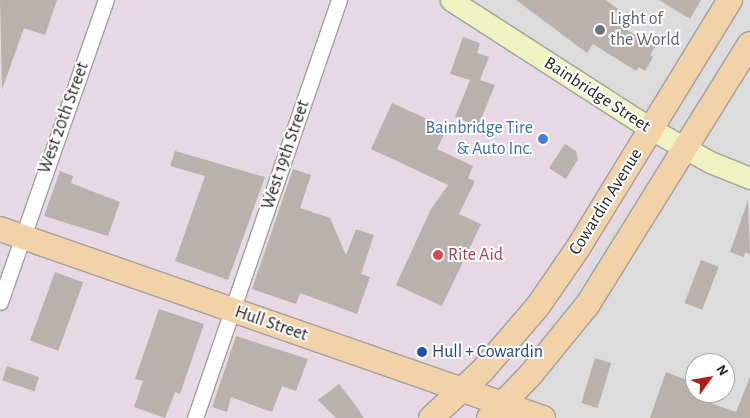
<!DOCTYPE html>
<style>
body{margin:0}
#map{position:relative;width:750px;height:418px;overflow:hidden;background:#eeece6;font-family:"Alegreya Sans",sans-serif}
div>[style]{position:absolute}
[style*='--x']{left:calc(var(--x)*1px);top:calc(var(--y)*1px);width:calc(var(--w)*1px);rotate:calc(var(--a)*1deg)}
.residential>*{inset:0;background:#dddcdc}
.industrial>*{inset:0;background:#e7d9e4}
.building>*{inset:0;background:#b8b1ac;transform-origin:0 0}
.roads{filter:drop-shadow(1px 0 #a0a0a0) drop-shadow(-1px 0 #a0a0a0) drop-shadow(0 1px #a0a0a0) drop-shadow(0 -1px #a0a0a0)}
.street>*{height:15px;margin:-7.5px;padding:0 7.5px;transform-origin:7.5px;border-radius:7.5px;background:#fff}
.secondary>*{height:21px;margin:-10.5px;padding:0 10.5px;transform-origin:10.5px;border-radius:10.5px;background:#eff3c0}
.primary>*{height:24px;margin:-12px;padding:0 12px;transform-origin:12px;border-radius:12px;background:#f2d3a8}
.dots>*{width:14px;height:14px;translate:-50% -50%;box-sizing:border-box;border:2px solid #fff;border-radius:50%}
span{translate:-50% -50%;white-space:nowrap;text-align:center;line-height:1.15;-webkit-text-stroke:4px #fff;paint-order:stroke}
.worship-label{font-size:18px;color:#5b616d}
.left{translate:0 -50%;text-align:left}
.street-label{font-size:18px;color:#1f1f1f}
.shop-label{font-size:18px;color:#366cbe}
.right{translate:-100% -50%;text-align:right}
.health-label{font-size:18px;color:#be3a42}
.transit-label{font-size:18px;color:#164399}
.north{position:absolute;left:685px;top:353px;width:50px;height:50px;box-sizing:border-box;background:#fff;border:1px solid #a5a5a5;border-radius:50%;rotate:58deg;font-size:14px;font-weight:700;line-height:20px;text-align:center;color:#1f1f1f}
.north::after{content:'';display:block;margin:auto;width:18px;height:22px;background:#b71916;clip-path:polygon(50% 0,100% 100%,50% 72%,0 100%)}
</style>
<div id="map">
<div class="residential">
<i style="clip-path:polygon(evenodd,446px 0,750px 0,750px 418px,488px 418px,446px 0,695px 363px,725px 363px,725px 393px,695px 393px,695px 363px)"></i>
</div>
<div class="industrial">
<i style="clip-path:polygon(0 0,446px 0,669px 145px,488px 418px,0 418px)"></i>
</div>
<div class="building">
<i style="clip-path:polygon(0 0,57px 0,45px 35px,24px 28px,2px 90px)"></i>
<i style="clip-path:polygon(516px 0,606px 0,618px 9px,611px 20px,655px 47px,650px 55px,653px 57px,645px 71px,639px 67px,636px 71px,593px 44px,587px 53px)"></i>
<i style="clip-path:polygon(659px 0,701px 0,690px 19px)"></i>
<i style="clip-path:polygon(463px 37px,480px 43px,477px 53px,489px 57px,480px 80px,495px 85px,478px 126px,455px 117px,470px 80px,450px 74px)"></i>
<i style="clip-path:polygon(392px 103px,447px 128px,437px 149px,473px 166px,468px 178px,475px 181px,459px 214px,481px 224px,442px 306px,396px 285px,431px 209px,448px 185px,371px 149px)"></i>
<i style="clip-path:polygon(565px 144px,576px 151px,578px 159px,566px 179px,549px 168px)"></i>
<i style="clip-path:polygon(175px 151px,265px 177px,228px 280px,175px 261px,205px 176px,170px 166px)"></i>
<i style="clip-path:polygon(293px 169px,311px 175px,300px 208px,330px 218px,346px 255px,356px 229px,374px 235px,361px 274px,370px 277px,357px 314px,300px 293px,296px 304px,252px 289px)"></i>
<i style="clip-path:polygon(60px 171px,73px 176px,71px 183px,120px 202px,108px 236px,44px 216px)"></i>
<i style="clip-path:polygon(748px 200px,750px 254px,745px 252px,744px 257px,730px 252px)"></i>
<i style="left:701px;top:260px;width:19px;height:46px;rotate:21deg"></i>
<i style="left:55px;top:272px;width:30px;height:73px;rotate:20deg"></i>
<i style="clip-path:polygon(159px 309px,204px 324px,180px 394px,175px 392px,165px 418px,134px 407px,143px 381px,135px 379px)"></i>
<i style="clip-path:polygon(236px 336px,308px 359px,296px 391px,282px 386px,272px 412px,231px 397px,227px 412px,212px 407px)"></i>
<i style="left:595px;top:358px;width:17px;height:47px;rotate:17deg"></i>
<i style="left:7px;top:366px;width:34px;height:15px;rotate:19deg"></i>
<i style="clip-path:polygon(666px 372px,695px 383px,695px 393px,715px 393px,711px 403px,736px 412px,750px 377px,750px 418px,650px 418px)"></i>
<i style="clip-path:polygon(339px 384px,353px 402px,364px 418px,336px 418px,318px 400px)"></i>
</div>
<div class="roads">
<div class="street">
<i style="--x:0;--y:302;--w:320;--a:-70.7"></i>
<i style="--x:195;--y:418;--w:442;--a:-71"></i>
</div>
<div class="secondary">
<i style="--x:451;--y:0;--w:238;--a:32.8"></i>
<i style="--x:651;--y:129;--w:68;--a:29.2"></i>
<i style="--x:710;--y:162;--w:43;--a:21.8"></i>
</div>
<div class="primary">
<i style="--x:0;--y:229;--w:575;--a:19.19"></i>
<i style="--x:431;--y:418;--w:69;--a:-42.7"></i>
<i style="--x:482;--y:371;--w:86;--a:-49.3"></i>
<i style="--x:538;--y:306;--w:70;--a:-55.4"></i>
<i style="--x:578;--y:248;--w:291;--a:-58.5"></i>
<i style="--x:489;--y:418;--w:62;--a:-46.3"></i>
<i style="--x:532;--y:373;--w:89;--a:-50.9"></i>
<i style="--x:588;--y:304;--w:306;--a:-58.1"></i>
</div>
</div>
<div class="dots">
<i style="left:600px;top:30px;background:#6b7280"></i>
<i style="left:543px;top:139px;background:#3f7fe0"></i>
<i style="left:438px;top:255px;background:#e0444e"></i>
<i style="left:422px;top:352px;background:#1a4fb4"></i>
</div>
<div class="worship-label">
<span class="left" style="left:610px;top:30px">Light of<br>the World</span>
</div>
<div class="street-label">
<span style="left:597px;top:95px;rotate:33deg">Bainbridge Street</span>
<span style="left:64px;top:118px;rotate:-70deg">West 20th Street</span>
<span style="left:286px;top:155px;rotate:-71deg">West 19th Street</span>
<span style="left:606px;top:202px;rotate:-58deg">Cowardin Avenue</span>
<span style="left:271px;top:324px;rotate:19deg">Hull Street</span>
</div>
<div class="shop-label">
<span class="right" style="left:533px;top:139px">Bainbridge Tire<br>&amp; Auto Inc.</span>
</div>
<div class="health-label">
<span class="left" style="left:448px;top:255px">Rite Aid</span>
</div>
<div class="transit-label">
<span class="left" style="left:432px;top:352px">Hull + Cowardin</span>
</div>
<div class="north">N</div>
</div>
